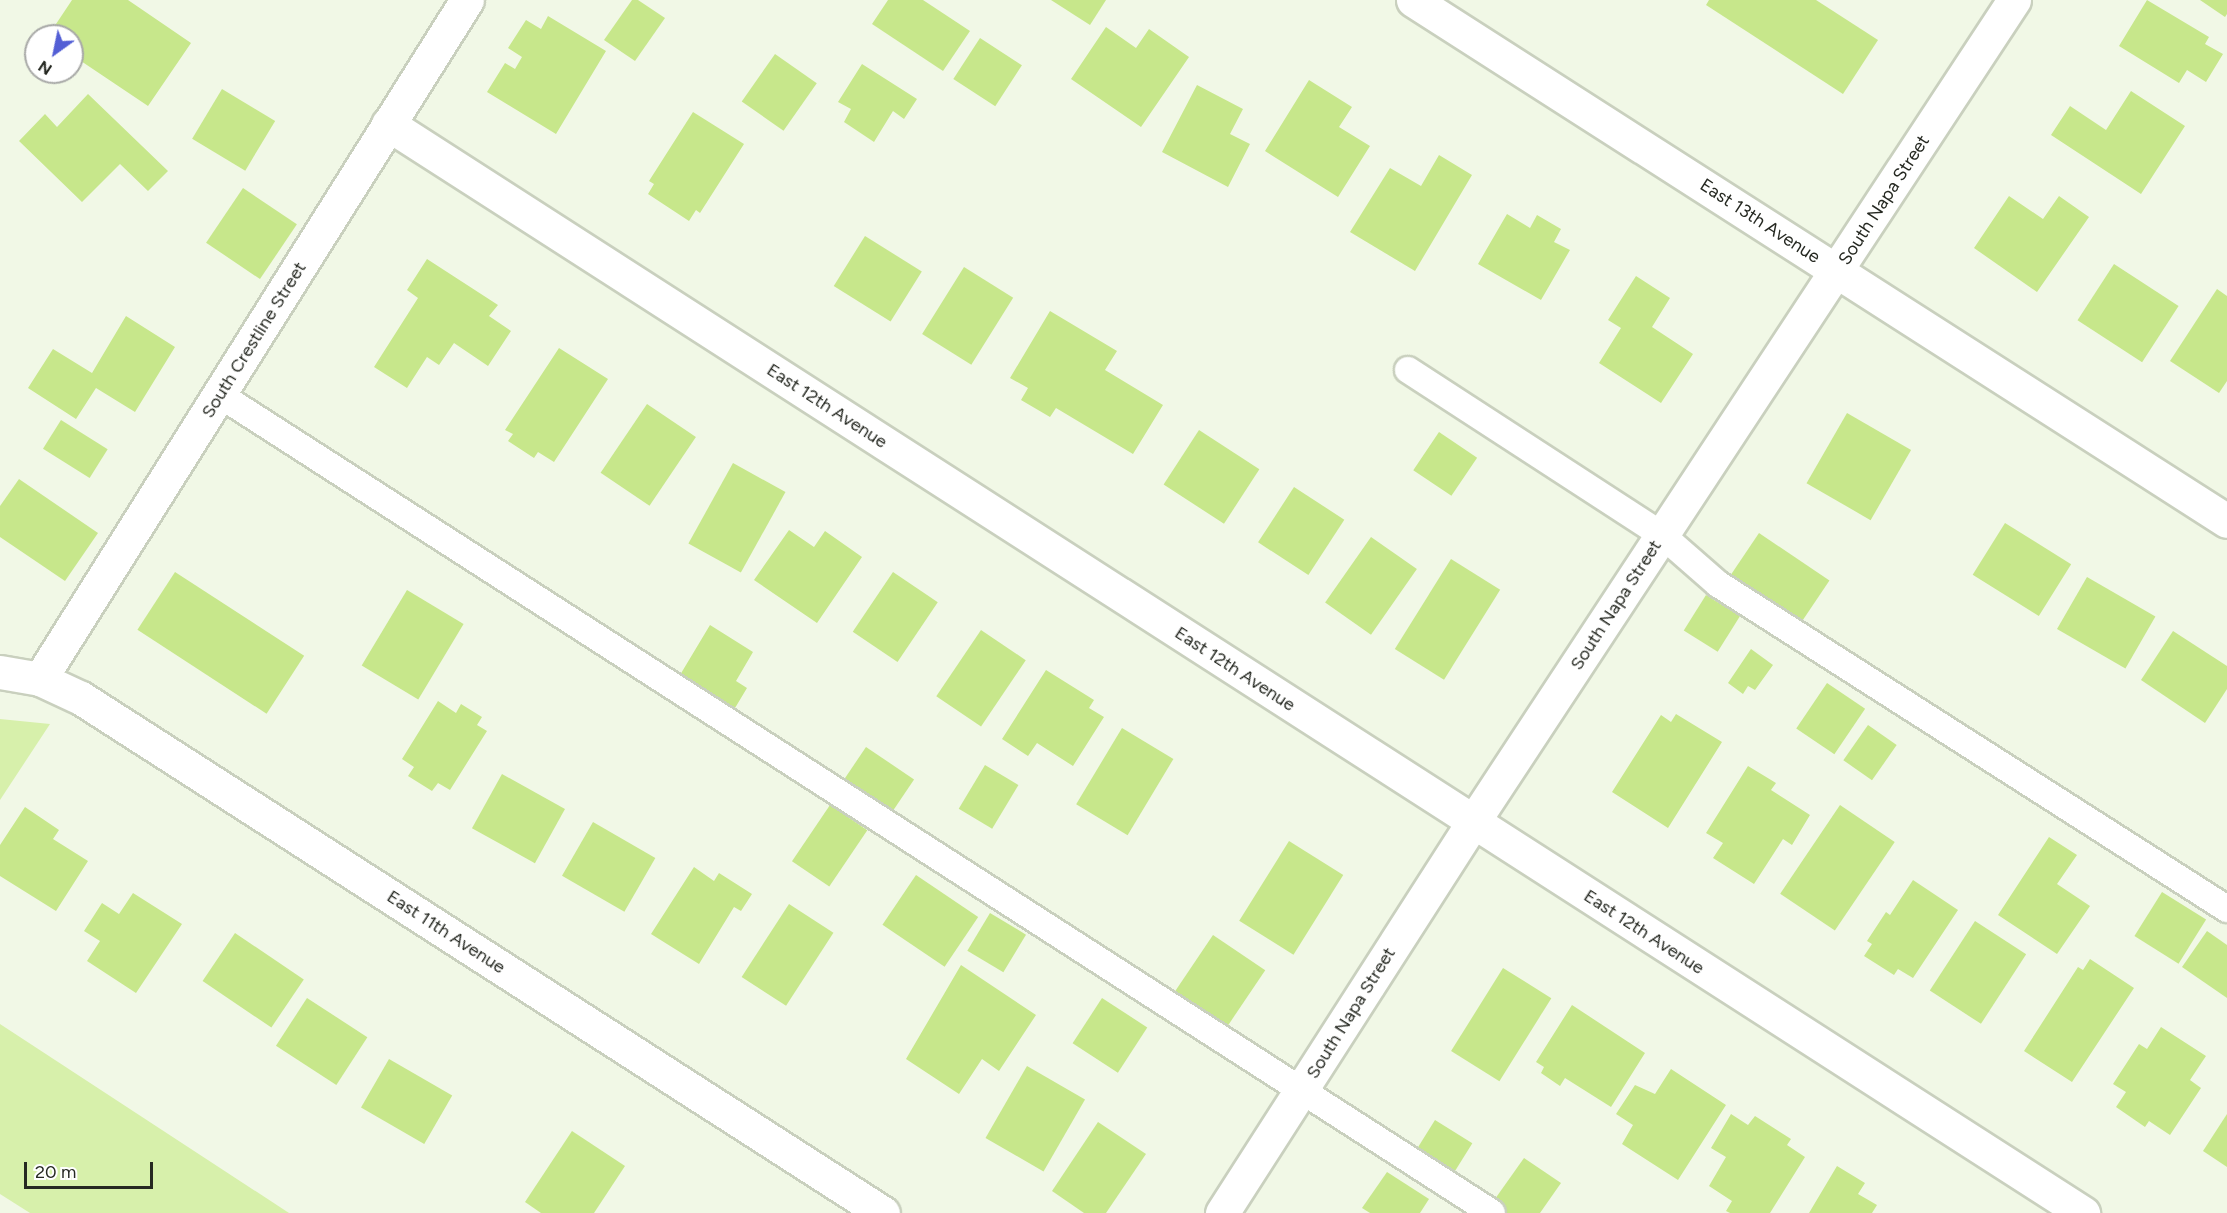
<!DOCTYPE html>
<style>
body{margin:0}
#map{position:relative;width:2227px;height:1213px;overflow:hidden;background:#f1f8e6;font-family:Figtree,sans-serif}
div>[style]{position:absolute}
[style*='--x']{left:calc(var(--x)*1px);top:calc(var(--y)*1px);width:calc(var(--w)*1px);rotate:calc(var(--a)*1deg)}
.green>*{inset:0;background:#d7f0ab}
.building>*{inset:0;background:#c7e78b;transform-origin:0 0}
.roads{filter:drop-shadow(2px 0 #c9d0be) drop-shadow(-2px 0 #c9d0be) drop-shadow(0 2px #c9d0be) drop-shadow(0 -2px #c9d0be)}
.lane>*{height:26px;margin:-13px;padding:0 13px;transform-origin:13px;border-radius:13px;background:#fff}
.street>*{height:33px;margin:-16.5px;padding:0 16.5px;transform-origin:16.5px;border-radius:16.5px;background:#fff}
span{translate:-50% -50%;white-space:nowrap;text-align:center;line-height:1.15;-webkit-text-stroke:4.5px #fff;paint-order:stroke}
.street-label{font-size:18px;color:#262922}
.north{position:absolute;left:24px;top:24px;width:60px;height:60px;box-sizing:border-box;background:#fff;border:2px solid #a8a9a7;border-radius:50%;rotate:213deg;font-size:16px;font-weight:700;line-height:24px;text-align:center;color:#262922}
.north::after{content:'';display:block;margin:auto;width:21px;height:27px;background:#535fd5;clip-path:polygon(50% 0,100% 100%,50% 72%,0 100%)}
.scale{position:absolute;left:24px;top:1162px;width:129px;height:27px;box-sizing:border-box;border:3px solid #262922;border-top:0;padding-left:8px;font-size:18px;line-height:21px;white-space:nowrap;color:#262922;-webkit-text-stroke:4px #fff;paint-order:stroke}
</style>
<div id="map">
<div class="green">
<i style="clip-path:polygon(0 719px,50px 724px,0 800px)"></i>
<i style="clip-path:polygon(0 1024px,289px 1213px,30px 1213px,0 1194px)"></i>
</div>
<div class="building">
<i style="clip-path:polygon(72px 0,128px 0,191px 43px,148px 106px,72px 55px,72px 36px,48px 36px)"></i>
<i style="clip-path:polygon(632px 0,638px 0,665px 18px,635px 61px,604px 40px)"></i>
<i style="clip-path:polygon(888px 0,923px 0,970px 31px,943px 71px,872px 24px)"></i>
<i style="clip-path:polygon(1051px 0,1106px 0,1090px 25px)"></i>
<i style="clip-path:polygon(1709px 0,1816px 0,1878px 40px,1843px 94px,1706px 5px)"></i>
<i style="clip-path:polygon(2147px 0,2209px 37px,2205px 44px,2223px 54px,2206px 82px,2187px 70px,2179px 83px,2119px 46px)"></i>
<i style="clip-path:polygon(2200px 0,2227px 0,2227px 14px,2225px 17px)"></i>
<i style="clip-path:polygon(548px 16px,606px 51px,556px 134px,487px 92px,505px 63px,515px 69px,522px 57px,508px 48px,526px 20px,541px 29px)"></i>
<i style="clip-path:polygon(1106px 27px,1136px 48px,1149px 29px,1189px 57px,1141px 127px,1071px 79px)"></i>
<i style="left:980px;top:38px;width:50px;height:49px;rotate:33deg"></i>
<i style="left:775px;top:54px;width:51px;height:58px;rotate:35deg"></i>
<i style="clip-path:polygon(862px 64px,917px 99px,904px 119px,893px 111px,874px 142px,844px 122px,851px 109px,838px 102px)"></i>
<i style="clip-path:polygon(1309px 80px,1352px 107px,1339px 127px,1370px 146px,1338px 197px,1265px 151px)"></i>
<i style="clip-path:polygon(1197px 85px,1243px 109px,1230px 134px,1250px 144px,1228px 187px,1162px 152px)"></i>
<i style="left:222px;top:89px;width:62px;height:58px;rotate:31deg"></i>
<i style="clip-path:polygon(2131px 91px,2185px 126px,2141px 194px,2051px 135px,2070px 106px,2106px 130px)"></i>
<i style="clip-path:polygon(88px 94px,168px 171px,148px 191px,120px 164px,82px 202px,19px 141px,45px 114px,57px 127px)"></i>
<i style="clip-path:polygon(693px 112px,744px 144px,700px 213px,696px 210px,689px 221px,648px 194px,654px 184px,649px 181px)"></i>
<i style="clip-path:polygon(1439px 155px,1472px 175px,1415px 271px,1350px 232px,1390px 168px,1421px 186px)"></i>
<i style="left:243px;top:188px;width:65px;height:66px;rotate:34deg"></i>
<i style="clip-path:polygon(2009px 196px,2043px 219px,2059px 196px,2089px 217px,2037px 292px,1974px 248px)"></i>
<i style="clip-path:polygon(1507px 214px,1530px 228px,1537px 215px,1561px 229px,1554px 242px,1570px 250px,1541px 300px,1478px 264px)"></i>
<i style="left:865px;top:236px;width:67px;height:59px;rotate:32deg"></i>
<i style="clip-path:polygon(427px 259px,498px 305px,489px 316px,511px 331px,488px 366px,454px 343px,439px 365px,427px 357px,407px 388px,374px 367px,418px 298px,407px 290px)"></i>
<i style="left:2114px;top:264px;width:77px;height:67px;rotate:33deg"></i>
<i style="left:964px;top:267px;width:58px;height:79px;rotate:32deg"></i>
<i style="clip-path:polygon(1636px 276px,1670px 298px,1652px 327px,1693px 354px,1661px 403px,1599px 363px,1621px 328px,1608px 320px)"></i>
<i style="clip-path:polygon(2217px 289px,2227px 296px,2227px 381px,2219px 393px,2170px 361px)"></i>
<i style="clip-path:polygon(1050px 311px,1117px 351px,1105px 370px,1163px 405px,1133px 454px,1056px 408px,1050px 417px,1021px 400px,1028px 388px,1010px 378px)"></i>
<i style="clip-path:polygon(126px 316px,175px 347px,135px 412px,96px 388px,76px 419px,28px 388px,53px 349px,92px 373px)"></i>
<i style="clip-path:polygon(559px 348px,608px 379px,554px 462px,538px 452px,534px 458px,508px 441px,513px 434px,505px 430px)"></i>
<i style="left:647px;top:404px;width:59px;height:83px;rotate:34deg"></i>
<i style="left:1847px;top:413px;width:74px;height:81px;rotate:30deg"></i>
<i style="left:61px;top:420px;width:55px;height:34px;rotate:32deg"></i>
<i style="left:1199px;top:430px;width:72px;height:65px;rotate:33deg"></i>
<i style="left:1439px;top:432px;width:46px;height:46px;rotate:34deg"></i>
<i style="left:733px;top:463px;width:60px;height:92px;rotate:29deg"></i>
<i style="clip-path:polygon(19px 479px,98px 533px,65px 581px,0 537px,0 506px)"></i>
<i style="left:1294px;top:487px;width:60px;height:66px;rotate:33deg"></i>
<i style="left:2005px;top:523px;width:78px;height:61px;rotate:32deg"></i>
<i style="clip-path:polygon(789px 530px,814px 547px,825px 531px,862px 557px,817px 623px,754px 580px)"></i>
<i style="left:1759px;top:533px;width:85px;height:59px;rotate:34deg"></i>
<i style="left:1371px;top:537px;width:56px;height:80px;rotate:35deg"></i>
<i style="left:1451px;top:559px;width:58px;height:106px;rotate:32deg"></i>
<i style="left:175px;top:572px;width:154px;height:69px;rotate:33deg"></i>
<i style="left:893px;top:572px;width:54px;height:72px;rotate:34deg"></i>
<i style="left:2087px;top:577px;width:79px;height:60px;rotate:30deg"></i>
<i style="left:407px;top:590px;width:66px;height:88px;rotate:31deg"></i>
<i style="left:1706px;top:595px;width:40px;height:42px;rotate:32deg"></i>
<i style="clip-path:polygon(710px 625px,753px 652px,736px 681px,747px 688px,735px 708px,680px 675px)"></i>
<i style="left:981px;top:630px;width:54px;height:80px;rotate:34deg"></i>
<i style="clip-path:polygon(2173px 631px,2227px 666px,2227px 689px,2205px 723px,2141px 680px)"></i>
<i style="clip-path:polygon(1751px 649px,1773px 665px,1755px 690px,1748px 686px,1743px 694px,1728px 683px)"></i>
<i style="clip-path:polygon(1046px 670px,1094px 700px,1089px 708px,1104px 717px,1073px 766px,1037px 743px,1028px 756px,1002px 739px)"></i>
<i style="left:1827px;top:683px;width:46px;height:55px;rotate:34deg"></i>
<i style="clip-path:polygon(438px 701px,456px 713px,461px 704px,482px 717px,477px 725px,487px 731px,450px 790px,438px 783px,432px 791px,408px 776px,414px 767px,402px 759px)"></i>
<i style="clip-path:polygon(1676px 714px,1722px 742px,1668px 828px,1612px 792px,1661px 715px,1671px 722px)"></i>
<i style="left:1868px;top:725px;width:35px;height:43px;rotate:35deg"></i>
<i style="left:1122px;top:728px;width:60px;height:89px;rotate:31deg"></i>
<i style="left:866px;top:747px;width:58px;height:45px;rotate:34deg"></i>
<i style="left:985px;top:765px;width:39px;height:51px;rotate:31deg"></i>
<i style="clip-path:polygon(1748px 766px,1776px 783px,1771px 790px,1810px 815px,1792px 845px,1783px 839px,1754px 884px,1713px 858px,1723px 843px,1706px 833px)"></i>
<i style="left:502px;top:774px;width:72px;height:62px;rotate:29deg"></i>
<i style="left:830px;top:805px;width:45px;height:68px;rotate:34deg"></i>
<i style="left:1840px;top:805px;width:66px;height:107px;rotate:34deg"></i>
<i style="clip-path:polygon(25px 807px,59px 830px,53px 839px,88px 861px,56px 911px,0 876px,0 845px)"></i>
<i style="left:593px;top:822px;width:72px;height:62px;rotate:30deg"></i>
<i style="clip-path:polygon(2049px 837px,2077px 855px,2057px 884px,2090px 906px,2057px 954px,1998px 915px)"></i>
<i style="left:1289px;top:841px;width:64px;height:94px;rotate:32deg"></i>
<i style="clip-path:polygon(694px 867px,714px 881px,719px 873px,752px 894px,741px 911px,734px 907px,699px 964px,651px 934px)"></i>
<i style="left:916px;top:875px;width:75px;height:60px;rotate:34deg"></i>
<i style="clip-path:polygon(1913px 880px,1958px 910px,1913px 978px,1898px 969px,1894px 975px,1864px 956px,1872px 944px,1867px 941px,1886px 912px,1890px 915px)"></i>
<i style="left:2162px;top:892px;width:52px;height:52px;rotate:32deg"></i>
<i style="clip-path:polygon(133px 893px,182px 924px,136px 993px,87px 961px,100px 941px,84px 931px,102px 903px,119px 914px)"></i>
<i style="left:789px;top:904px;width:53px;height:87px;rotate:33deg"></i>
<i style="left:990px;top:913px;width:42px;height:44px;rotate:31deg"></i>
<i style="left:1975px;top:921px;width:61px;height:83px;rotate:33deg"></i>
<i style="clip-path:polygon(2207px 931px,2227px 945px,2227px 998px,2182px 967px)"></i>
<i style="left:235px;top:933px;width:83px;height:58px;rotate:34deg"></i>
<i style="left:1213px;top:935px;width:63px;height:69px;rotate:34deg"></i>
<i style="clip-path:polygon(2090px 959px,2134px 988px,2072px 1082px,2024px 1051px,2078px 967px,2083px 970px)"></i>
<i style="clip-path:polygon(961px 965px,1036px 1015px,999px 1071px,982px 1059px,959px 1094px,906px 1059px)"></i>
<i style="left:1503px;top:968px;width:57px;height:98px;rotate:32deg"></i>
<i style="left:307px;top:998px;width:72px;height:57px;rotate:33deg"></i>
<i style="left:1102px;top:998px;width:54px;height:54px;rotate:33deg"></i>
<i style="clip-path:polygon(1572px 1005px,1645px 1053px,1611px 1107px,1565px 1078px,1560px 1086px,1541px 1073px,1544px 1067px,1536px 1062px)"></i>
<i style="clip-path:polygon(2161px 1027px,2206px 1056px,2190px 1080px,2201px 1088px,2170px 1135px,2149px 1121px,2145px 1127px,2116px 1107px,2126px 1092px,2113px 1084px,2139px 1044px,2147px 1049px)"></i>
<i style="left:389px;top:1059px;width:73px;height:56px;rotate:30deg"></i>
<i style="left:1027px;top:1066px;width:67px;height:83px;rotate:30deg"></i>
<i style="clip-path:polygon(1671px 1069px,1726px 1105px,1678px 1180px,1622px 1144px,1633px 1125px,1616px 1114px,1635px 1085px,1655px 1094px)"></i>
<i style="clip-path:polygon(1731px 1114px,1748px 1125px,1755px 1116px,1791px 1139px,1787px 1145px,1805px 1157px,1770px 1213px,1730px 1213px,1726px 1211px,1732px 1201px,1709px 1186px,1726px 1157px,1711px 1148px)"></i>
<i style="clip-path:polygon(2227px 1114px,2227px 1167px,2203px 1151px)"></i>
<i style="left:1435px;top:1120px;width:44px;height:45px;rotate:32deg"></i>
<i style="clip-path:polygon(1098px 1122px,1146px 1154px,1106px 1213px,1084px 1213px,1052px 1191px)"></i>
<i style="clip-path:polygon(572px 1131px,625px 1166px,594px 1213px,541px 1213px,525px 1202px)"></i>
<i style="clip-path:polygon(1524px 1158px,1561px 1183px,1540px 1213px,1500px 1213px,1490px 1206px)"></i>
<i style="clip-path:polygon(1837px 1166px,1865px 1183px,1858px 1194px,1877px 1205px,1872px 1213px,1809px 1213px)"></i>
<i style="clip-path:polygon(1387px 1172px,1429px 1199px,1420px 1213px,1370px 1213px,1362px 1208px)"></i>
</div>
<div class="roads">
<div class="lane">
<i style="--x:1408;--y:370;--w:303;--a:33"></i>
<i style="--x:1662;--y:535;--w:74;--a:41.2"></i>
<i style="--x:1718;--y:584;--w:604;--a:32.56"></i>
<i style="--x:220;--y:395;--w:1512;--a:32.74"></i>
</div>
<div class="street">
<i style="--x:1413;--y:0;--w:966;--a:32.62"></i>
<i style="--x:388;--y:124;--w:2015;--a:32.72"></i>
<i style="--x:0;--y:672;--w:41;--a:9.9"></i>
<i style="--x:40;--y:679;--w:45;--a:24.9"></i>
<i style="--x:81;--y:698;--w:953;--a:32.71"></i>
<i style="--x:40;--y:679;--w:802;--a:-57.84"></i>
<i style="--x:1222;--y:1213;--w:465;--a:-57.3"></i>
<i style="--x:1473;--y:822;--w:984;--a:-56.65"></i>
</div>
</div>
<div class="street-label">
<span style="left:1884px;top:200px;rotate:-57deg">South Napa Street</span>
<span style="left:1760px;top:221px;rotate:33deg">East 13th Avenue</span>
<span style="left:254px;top:340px;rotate:-58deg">South Crestline Street</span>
<span style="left:827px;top:406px;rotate:33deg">East 12th Avenue</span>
<span style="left:1616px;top:605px;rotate:-57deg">South Napa Street</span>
<span style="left:1235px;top:669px;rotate:33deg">East 12th Avenue</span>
<span style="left:446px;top:932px;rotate:33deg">East 11th Avenue</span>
<span style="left:1644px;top:932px;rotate:33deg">East 12th Avenue</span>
<span style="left:1351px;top:1013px;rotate:-58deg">South Napa Street</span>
</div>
<div class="north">N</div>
<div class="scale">20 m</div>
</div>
